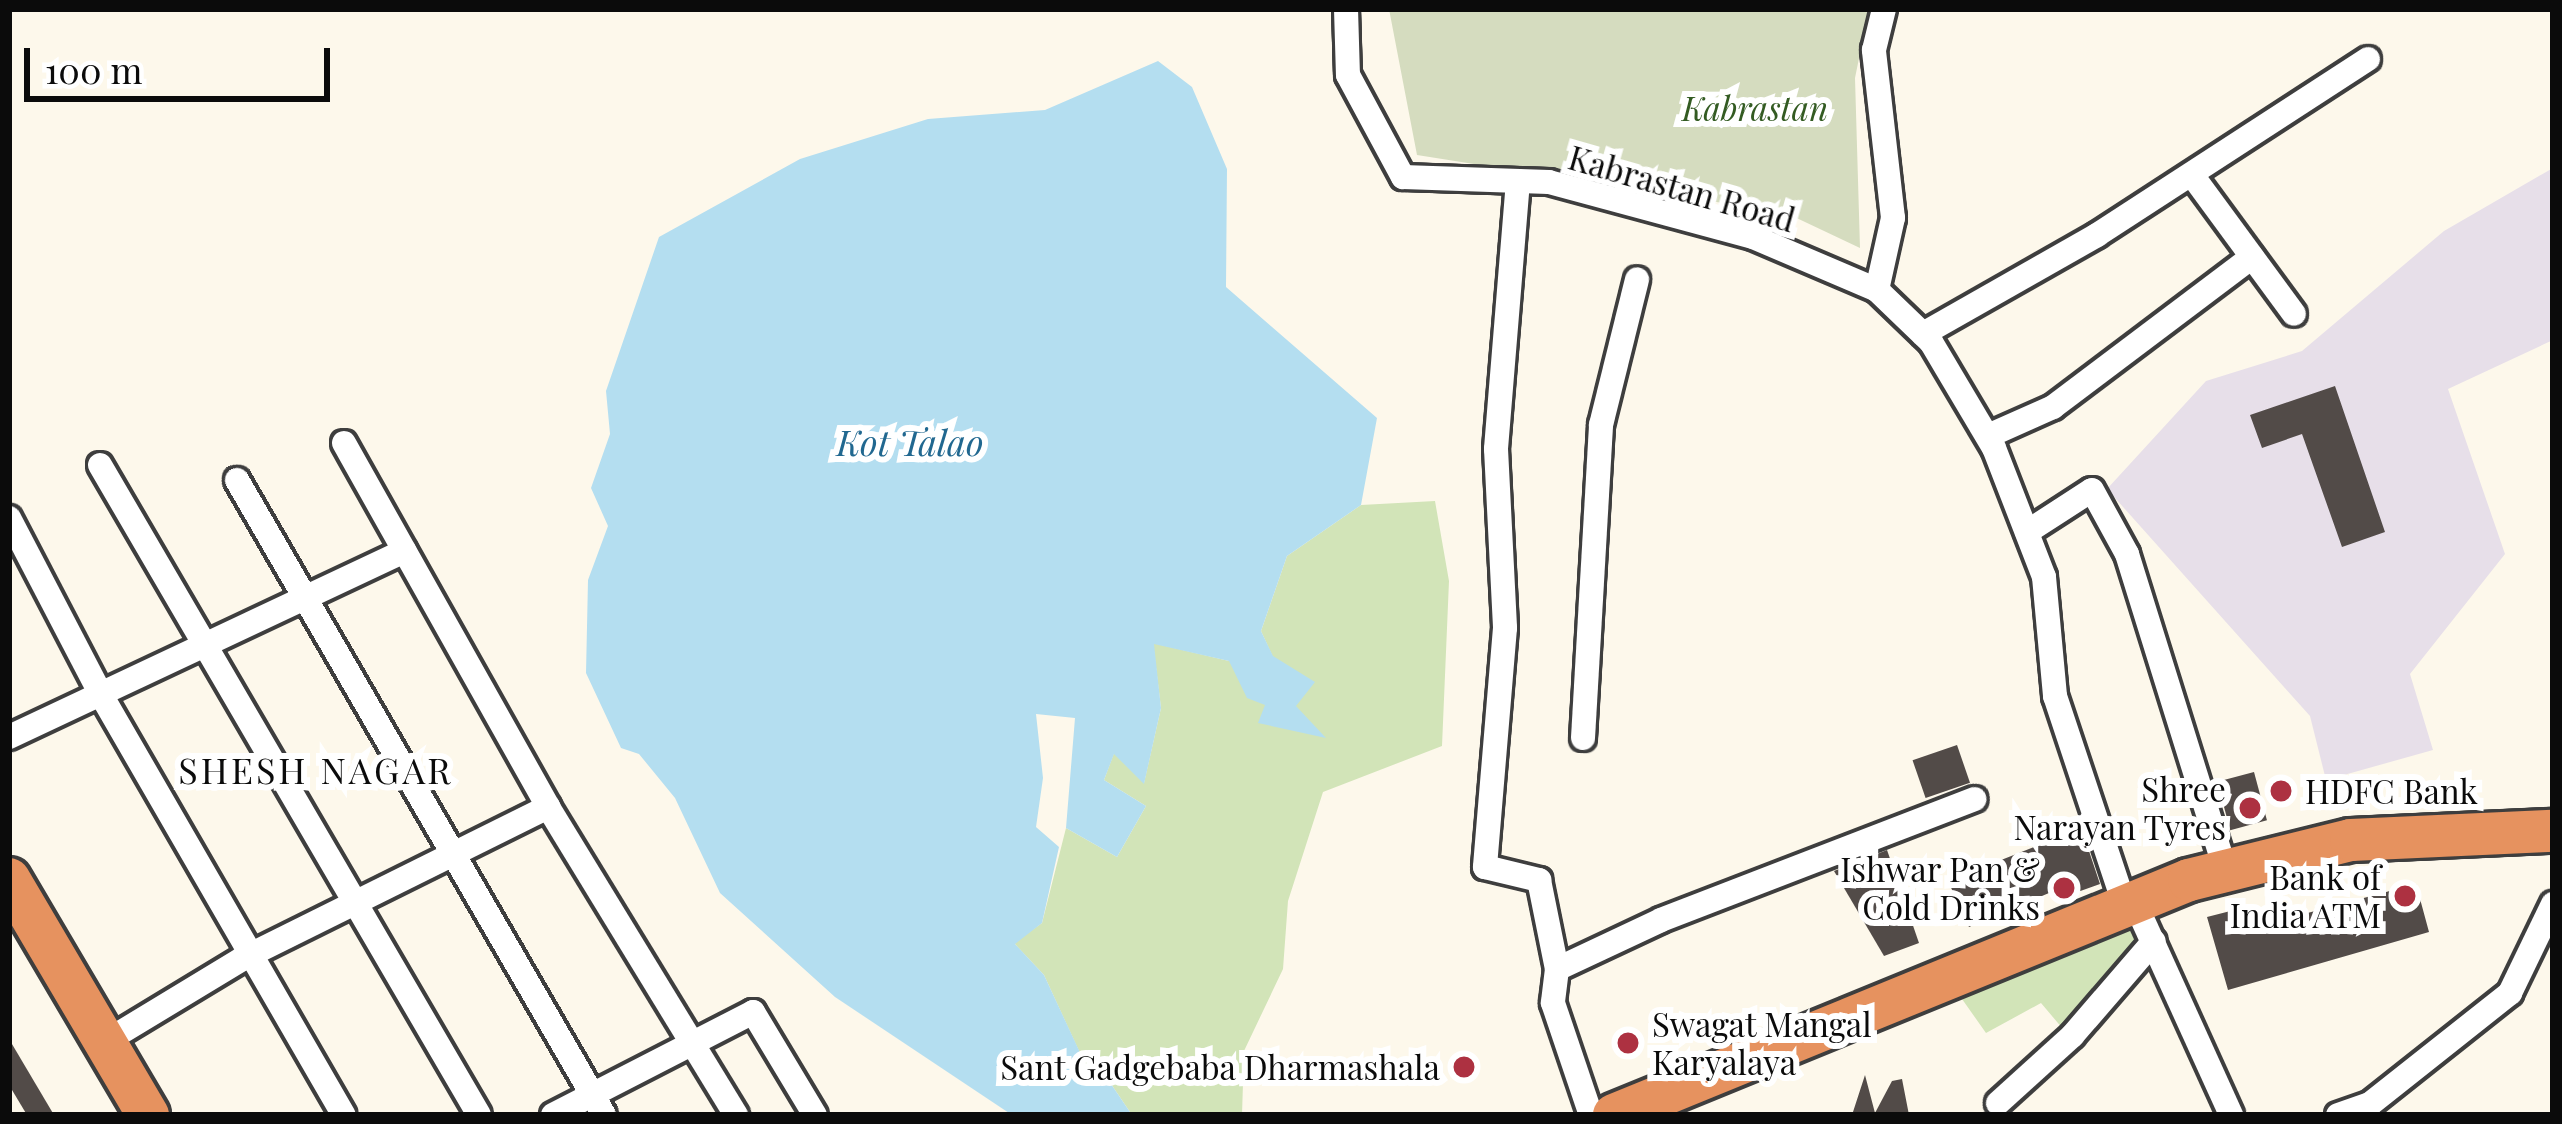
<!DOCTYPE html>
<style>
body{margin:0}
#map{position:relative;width:2562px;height:1124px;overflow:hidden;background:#fdf8eb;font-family:"Playfair Display",serif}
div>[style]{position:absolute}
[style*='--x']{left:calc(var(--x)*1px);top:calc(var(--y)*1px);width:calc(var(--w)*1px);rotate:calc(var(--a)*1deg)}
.industrial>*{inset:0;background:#e7dfe9}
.green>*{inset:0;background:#d2e4b8}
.cemetery>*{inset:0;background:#d5dcbf}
.water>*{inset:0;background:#b4def0}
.building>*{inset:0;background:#524b48;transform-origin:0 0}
.roads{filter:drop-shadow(3px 0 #3e3e3e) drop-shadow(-3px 0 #3e3e3e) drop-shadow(0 3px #3e3e3e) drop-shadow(0 -3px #3e3e3e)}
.street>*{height:24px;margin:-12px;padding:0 12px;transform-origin:12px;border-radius:12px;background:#fff}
.highway>*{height:42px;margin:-21px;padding:0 21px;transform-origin:21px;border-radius:21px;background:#e6925f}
.dots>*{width:33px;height:33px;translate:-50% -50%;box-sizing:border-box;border:6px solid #fff;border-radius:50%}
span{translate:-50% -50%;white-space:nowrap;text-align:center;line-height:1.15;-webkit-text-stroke:12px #fff;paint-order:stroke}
.park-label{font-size:33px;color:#335b22;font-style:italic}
.street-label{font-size:33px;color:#0b0b0b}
.poi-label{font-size:33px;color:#0b0b0b}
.right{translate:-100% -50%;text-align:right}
.left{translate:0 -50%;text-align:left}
.water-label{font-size:36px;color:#216890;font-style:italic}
.neighbourhood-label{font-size:36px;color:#0b0b0b;letter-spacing:3px}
.frame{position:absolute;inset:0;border:12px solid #0b0b0b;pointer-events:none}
.scale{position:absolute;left:24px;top:48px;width:306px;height:54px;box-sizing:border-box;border:6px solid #0b0b0b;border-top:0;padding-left:15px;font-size:36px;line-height:42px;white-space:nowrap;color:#0b0b0b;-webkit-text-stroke:9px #fff;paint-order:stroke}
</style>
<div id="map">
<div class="industrial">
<i style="clip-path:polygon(2553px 168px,2553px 340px,2448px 389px,2505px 554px,2410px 674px,2433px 750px,2326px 780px,2310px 716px,2107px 489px,2206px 381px,2302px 351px,2444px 231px)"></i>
</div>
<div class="green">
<i style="clip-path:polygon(1435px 501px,1449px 581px,1442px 746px,1323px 792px,1288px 901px,1283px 969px,1244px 1051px,1242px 1115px,1132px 1115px,1109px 1081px,1090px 1075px,1044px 975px,1014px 943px,1042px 923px,1066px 828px,1117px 857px,1146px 806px,1104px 780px,1114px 753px,1144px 783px,1161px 708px,1153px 643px,1229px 661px,1272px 655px,1261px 631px,1287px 556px,1361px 505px)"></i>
<i style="clip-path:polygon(2129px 918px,2144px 943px,2063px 1029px,2041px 1003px,1986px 1033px,1962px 999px)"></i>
</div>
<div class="cemetery">
<i style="clip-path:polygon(1389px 9px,1869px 9px,1855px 78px,1860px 248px,1786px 213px,1417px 155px)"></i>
</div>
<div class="water">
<i style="clip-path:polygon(1158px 61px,1192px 87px,1227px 169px,1226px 287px,1377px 418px,1361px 505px,1287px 556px,1261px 631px,1273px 656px,1315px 682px,1296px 706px,1326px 738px,1258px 723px,1265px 705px,1247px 698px,1229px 661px,1154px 644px,1161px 708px,1144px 784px,1114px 754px,1104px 780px,1146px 806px,1117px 857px,1066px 828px,1075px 718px,1036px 714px,1043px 778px,1036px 827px,1059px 847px,1042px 923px,1015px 944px,1044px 975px,1090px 1074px,1109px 1081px,1132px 1115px,1012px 1115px,835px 997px,720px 893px,675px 798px,639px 754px,621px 748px,586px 673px,588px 580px,608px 526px,591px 488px,610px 434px,606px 391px,659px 237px,800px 159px,928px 119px,1045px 110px)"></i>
</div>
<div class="building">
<i style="clip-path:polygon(2335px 386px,2385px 532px,2342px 547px,2302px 434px,2262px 448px,2250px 415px)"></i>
<i style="left:1957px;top:745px;width:40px;height:47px;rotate:71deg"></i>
<i style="left:2254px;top:772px;width:50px;height:38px;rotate:75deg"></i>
<i style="clip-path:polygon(2078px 818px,2100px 884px,2058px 899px,2056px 890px,1969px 927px,1948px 881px,2039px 845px,2035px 832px)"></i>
<i style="clip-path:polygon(1887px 850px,1919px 943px,1884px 956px,1834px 871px)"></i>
<i style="clip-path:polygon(2416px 884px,2429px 932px,2228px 990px,2207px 917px,2250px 906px,2255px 927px)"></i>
<i style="clip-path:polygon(9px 1039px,54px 1115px,27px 1115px,9px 1085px)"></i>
<i style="clip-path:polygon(1865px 1075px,1875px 1113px,1892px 1081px,1902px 1079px,1909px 1115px,1852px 1115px)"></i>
</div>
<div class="roads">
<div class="street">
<i style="--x:1346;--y:9;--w:66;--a:88.3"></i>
<i style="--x:1348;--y:75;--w:116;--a:61.7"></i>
<i style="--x:1403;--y:177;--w:146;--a:2"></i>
<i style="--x:1549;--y:182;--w:211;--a:15.1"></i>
<i style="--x:1753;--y:237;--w:135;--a:23.1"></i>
<i style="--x:1877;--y:290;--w:75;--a:43.9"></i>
<i style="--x:1931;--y:342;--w:123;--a:59.3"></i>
<i style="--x:1994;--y:448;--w:138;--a:68.8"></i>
<i style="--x:2044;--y:577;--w:120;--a:84.7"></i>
<i style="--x:2055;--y:696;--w:222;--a:71.6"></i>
<i style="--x:2192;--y:175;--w:172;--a:53.7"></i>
<i style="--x:1518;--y:181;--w:269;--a:94.7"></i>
<i style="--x:1496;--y:449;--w:179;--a:87.1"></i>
<i style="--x:1505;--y:628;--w:240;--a:94.8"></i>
<i style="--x:1485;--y:867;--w:56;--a:13.5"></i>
<i style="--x:1539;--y:880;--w:91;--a:78.6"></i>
<i style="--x:1557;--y:969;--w:34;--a:97"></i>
<i style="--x:1553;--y:1003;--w:118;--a:71.3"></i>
<i style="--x:1877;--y:290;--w:74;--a:-77.5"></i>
<i style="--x:1893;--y:218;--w:169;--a:-96.5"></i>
<i style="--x:1874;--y:50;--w:42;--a:-76.3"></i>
<i style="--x:1923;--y:334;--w:200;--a:-29.6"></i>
<i style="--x:2097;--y:235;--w:323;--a:-33"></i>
<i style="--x:1988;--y:436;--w:71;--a:-24"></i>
<i style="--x:2053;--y:407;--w:249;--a:-37"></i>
<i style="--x:344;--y:443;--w:417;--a:60.7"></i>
<i style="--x:548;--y:807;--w:361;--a:58.6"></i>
<i style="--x:100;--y:465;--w:752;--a:59.75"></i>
<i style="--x:237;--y:480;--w:733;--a:59.97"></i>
<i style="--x:9;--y:518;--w:197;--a:62.5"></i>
<i style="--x:100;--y:693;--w:487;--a:60"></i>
<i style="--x:2027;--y:532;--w:77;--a:-32.9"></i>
<i style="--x:2092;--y:490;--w:73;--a:61.3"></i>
<i style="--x:2127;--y:554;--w:332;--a:72.7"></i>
<i style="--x:9;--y:737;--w:437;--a:-25.2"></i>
<i style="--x:1583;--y:738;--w:314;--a:-86.7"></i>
<i style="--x:1601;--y:425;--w:150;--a:-76.1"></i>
<i style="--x:2135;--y:903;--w:233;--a:65.6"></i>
<i style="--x:1557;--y:969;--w:115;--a:-25.2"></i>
<i style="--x:1661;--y:920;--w:336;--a:-21.1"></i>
<i style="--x:105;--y:1042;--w:160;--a:-31.2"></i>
<i style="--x:242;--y:959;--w:342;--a:-26.4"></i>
<i style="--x:1998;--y:1103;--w:100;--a:-42.2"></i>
<i style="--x:2072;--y:1036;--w:125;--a:-49.2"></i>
<i style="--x:553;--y:1115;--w:225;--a:-27.2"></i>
<i style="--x:753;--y:1012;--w:120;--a:59"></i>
<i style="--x:2338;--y:1115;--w:34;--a:-19"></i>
<i style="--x:2370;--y:1104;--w:179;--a:-38.4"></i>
<i style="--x:2510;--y:993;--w:99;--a:-64.2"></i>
</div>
<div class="highway">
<i style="--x:9;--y:879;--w:274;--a:59.5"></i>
<i style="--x:1614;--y:1115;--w:621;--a:-22.23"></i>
<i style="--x:2189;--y:880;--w:167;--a:-13.9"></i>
<i style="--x:2351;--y:840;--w:202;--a:-2.6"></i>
</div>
</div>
<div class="dots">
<i style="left:2281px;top:791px;background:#ad3141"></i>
<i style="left:2250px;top:808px;background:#ad3141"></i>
<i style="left:2064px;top:888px;background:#ad3141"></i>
<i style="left:2405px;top:896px;background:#ad3141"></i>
<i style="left:1628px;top:1043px;background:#ad3141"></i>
<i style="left:1464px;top:1067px;background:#ad3141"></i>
</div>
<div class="park-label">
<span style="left:1755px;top:108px">Kabrastan</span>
</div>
<div class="street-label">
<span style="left:1682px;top:188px;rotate:16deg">Kabrastan Road</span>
</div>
<div class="poi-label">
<span class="right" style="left:2226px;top:808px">Shree<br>Narayan Tyres</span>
<span class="left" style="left:2305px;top:791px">HDFC Bank</span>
<span class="right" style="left:2040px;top:888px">Ishwar Pan &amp;<br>Cold Drinks</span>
<span class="right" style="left:2381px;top:896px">Bank of<br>India ATM</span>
<span class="left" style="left:1652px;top:1043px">Swagat Mangal<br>Karyalaya</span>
<span class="right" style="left:1440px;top:1067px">Sant Gadgebaba Dharmashala</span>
</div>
<div class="water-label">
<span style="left:910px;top:442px">Kot Talao</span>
</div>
<div class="neighbourhood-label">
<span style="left:316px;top:770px">SHESH NAGAR</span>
</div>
<div class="frame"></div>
<div class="scale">100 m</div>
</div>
